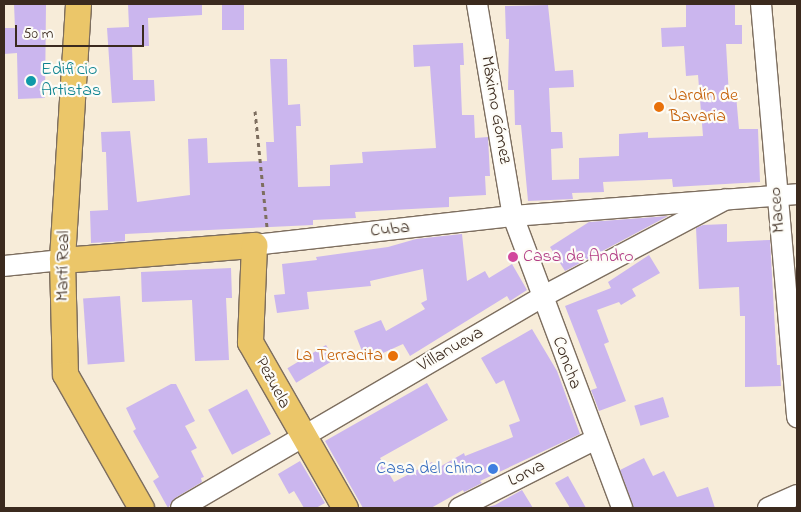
<!DOCTYPE html>
<meta charset="utf-8">
<style>
body{margin:0}
#map{position:relative;width:801px;height:512px;overflow:hidden;background:#f7ecd9;font-family:"Indie Flower",sans-serif}
div>[style]{position:absolute}
[style*='--x']{left:calc(var(--x)*1px);top:calc(var(--y)*1px);width:calc(var(--w)*1px);rotate:calc(var(--a)*1deg)}
.building>*{inset:0;background:#cbb6ee;transform-origin:0 0}
.path>*{height:3px;margin-top:-1.5px;transform-origin:0;background:repeating-linear-gradient(90deg,#7d6e5f 0 4px,transparent 0 8px)}
.roads{filter:drop-shadow(1px 0 #7d6e5f) drop-shadow(-1px 0 #7d6e5f) drop-shadow(0 1px #7d6e5f) drop-shadow(0 -1px #7d6e5f)}
.minor>*{height:20px;margin:-10px;padding:0 10px;transform-origin:10px;border-radius:10px;background:#fff}
.major>*{height:25px;margin:-12.5px;padding:0 12.5px;transform-origin:12.5px;border-radius:12.5px;background:#ebc669}
.dots>*{width:14px;height:14px;translate:-50% -50%;box-sizing:border-box;border:2px solid #fdfcf7;border-radius:50%}
span{translate:-50% -50%;white-space:nowrap;text-align:center;line-height:1.15;-webkit-text-stroke:4.5px #fdfcf7;paint-order:stroke}
.culture-label{font-size:18px;color:#0d838f}
.left{translate:0 -50%;text-align:left}
.food-label{font-size:18px;color:#c56008}
.right{translate:-100% -50%;text-align:right}
.street-label{font-size:18px;color:#3b2a1e}
.hotel-label{font-size:18px;color:#b23c85}
.shop-label{font-size:18px;color:#366cbe}
.frame{position:absolute;inset:0;border:5px solid #3b2a1e;pointer-events:none}
.scale{position:absolute;left:15px;top:25px;width:129px;height:22px;box-sizing:border-box;border:2px solid #3b2a1e;border-top:0;padding-left:6px;font-size:15px;line-height:18px;white-space:nowrap;color:#3b2a1e;-webkit-text-stroke:4px #fdfcf7;paint-order:stroke}
</style>
<div id="map">
<div class="building">
<i style="clip-path:polygon(14px 4px,46px 4px,45px 98px,18px 99px,17px 53px,4px 54px,4px 28px,15px 28px)"></i>
<i style="clip-path:polygon(128px 4px,202px 4px,202px 15px,148px 18px,149px 46px,132px 46px,133px 80px,154px 80px,155px 101px,112px 103px,107px 28px,129px 27px)"></i>
<i style="left:222px;top:4px;width:22px;height:26px"></i>
<i style="clip-path:polygon(686px 4px,735px 4px,735px 25px,742px 25px,742px 44px,726px 44px,729px 96px,736px 95px,739px 129px,758px 129px,760px 182px,673px 187px,672px 179px,603px 182px,604px 192px,572px 193px,573px 199px,528px 201px,521px 125px,515px 125px,514px 90px,508px 90px,509px 39px,506px 39px,505px 6px,548px 5px,555px 71px,573px 70px,574px 87px,549px 88px,551px 132px,562px 132px,563px 148px,551px 149px,552px 180px,579px 179px,579px 158px,619px 156px,619px 134px,648px 132px,648px 138px,703px 136px,698px 75px,686px 76px,684px 46px,662px 47px,661px 28px,686px 27px)"></i>
<i style="clip-path:polygon(463px 43px,464px 65px,460px 65px,462px 115px,474px 115px,475px 138px,488px 137px,490px 176px,485px 176px,486px 195px,449px 197px,449px 207px,355px 212px,356px 218px,313px 220px,313px 225px,125px 234px,125px 241px,91px 243px,90px 211px,108px 210px,106px 152px,102px 152px,101px 132px,130px 131px,137px 202px,190px 195px,188px 139px,207px 138px,208px 163px,267px 161px,266px 142px,274px 142px,270px 59px,287px 59px,288px 105px,300px 104px,301px 126px,296px 126px,298px 187px,330px 186px,330px 165px,363px 163px,362px 152px,436px 148px,430px 66px,414px 67px,413px 45px)"></i>
<i style="clip-path:polygon(668px 216px,565px 271px,550px 247px,589px 222px)"></i>
<i style="clip-path:polygon(727px 224px,727px 242px,770px 240px,777px 365px,780px 365px,781px 386px,745px 387px,745px 316px,740px 316px,739px 287px,699px 289px,696px 228px,703px 225px)"></i>
<i style="clip-path:polygon(462px 234px,467px 281px,485px 271px,489px 278px,512px 264px,527px 290px,510px 301px,507px 296px,410px 356px,403px 344px,383px 353px,381px 349px,373px 352px,371px 347px,362px 351px,354px 331px,381px 320px,386px 331px,425px 309px,421px 303px,427px 300px,423px 269px,370px 281px,371px 286px,307px 292px,309px 309px,277px 313px,274px 295px,285px 294px,282px 264px,317px 260px,316px 257px,388px 247px,416px 239px)"></i>
<i style="clip-path:polygon(649px 255px,660px 273px,632px 289px,636px 296px,621px 305px,619px 302px,597px 310px,609px 342px,604px 344px,626px 401px,599px 411px,591px 390px,597px 388px,565px 306px,611px 288px,608px 282px)"></i>
<i style="clip-path:polygon(231px 268px,232px 298px,226px 298px,229px 360px,195px 361px,192px 300px,142px 302px,141px 272px)"></i>
<i style="left:120px;top:296px;width:66px;height:37px;rotate:86deg"></i>
<i style="clip-path:polygon(532px 329px,557px 371px,580px 434px,480px 481px,482px 483px,464px 492px,463px 490px,431px 508px,363px 508px,325px 441px,427px 383px,448px 420px,380px 458px,394px 482px,432px 462px,436px 469px,464px 453px,465px 456px,513px 437px,509px 425px,520px 421px,504px 380px,496px 384px,481px 358px)"></i>
<i style="left:326px;top:345px;width:17px;height:45px;rotate:59deg"></i>
<i style="clip-path:polygon(171px 384px,176px 384px,195px 421px,185px 426px,197px 448px,191px 451px,204px 477px,201px 478px,202px 482px,175px 498px,168px 508px,153px 481px,159px 477px,133px 431px,136px 429px,126px 408px)"></i>
<i style="left:247px;top:389px;width:51px;height:44px;rotate:62deg"></i>
<i style="left:663px;top:397px;width:21px;height:30px;rotate:73deg"></i>
<i style="clip-path:polygon(644px 458px,653px 476px,664px 471px,677px 497px,708px 487px,715px 508px,634px 508px,620px 470px)"></i>
<i style="clip-path:polygon(300px 461px,325px 503px,316px 508px,304px 508px,294px 491px,289px 494px,278px 474px)"></i>
<i style="clip-path:polygon(568px 476px,586px 508px,570px 508px,555px 483px)"></i>
<i style="clip-path:polygon(522px 490px,533px 508px,485px 508px,495px 505px)"></i>
</div>
<div class="path">
<i style="--x:255;--y:111;--w:117;--a:84.1"></i>
</div>
<div class="roads">
<div class="minor">
<i style="--x:477;--y:4;--w:215;--a:80.4"></i>
<i style="--x:513;--y:216;--w:312;--a:69.5"></i>
<i style="--x:761;--y:4;--w:415;--a:85"></i>
<i style="--x:254;--y:245;--w:261;--a:-6.4"></i>
<i style="--x:513;--y:216;--w:285;--a:-4.4"></i>
<i style="--x:4;--y:266;--w:58;--a:-5.9"></i>
<i style="--x:181;--y:508;--w:418;--a:-30.3"></i>
<i style="--x:542;--y:297;--w:208;--a:-28"></i>
<i style="--x:459;--y:508;--w:151;--a:-26.7"></i>
<i style="--x:768;--y:508;--w:32;--a:-24"></i>
</div>
<div class="major">
<i style="--x:78;--y:4;--w:256;--a:93.6"></i>
<i style="--x:62;--y:260;--w:114;--a:88.5"></i>
<i style="--x:65;--y:374;--w:154;--a:60.4"></i>
<i style="--x:62;--y:260;--w:193;--a:-4.5"></i>
<i style="--x:254;--y:245;--w:97;--a:92.4"></i>
<i style="--x:250;--y:342;--w:191;--a:60.2"></i>
</div>
</div>
<div class="dots">
<i style="left:31px;top:81px;background:#0f9aa8"></i>
<i style="left:659px;top:107px;background:#e8710a"></i>
<i style="left:513px;top:257px;background:#d1479c"></i>
<i style="left:393px;top:356px;background:#e8710a"></i>
<i style="left:493px;top:469px;background:#3f7fe0"></i>
</div>
<div class="culture-label">
<span class="left" style="left:41px;top:81px">Edificio<br>Artistas</span>
</div>
<div class="food-label">
<span class="left" style="left:669px;top:107px">Jardín de<br>Bavaria</span>
<span class="right" style="left:383px;top:356px">La Terracita</span>
</div>
<div class="street-label">
<span style="left:495px;top:110px;rotate:80deg">Máximo Gómez</span>
<span style="left:778px;top:210px;rotate:-95deg">Maceo</span>
<span style="left:390px;top:230px;rotate:-6deg">Cuba</span>
<span style="left:64px;top:266px;rotate:-89deg">Martí Real</span>
<span style="left:451px;top:350px;rotate:-30deg">Villanueva</span>
<span style="left:566px;top:363px;rotate:70deg">Concha</span>
<span style="left:272px;top:383px;rotate:62deg">Pezuela</span>
<span style="left:527px;top:474px;rotate:-27deg">Lorva</span>
</div>
<div class="hotel-label">
<span class="left" style="left:523px;top:257px">Casa de Andro</span>
</div>
<div class="shop-label">
<span class="right" style="left:483px;top:469px">Casa del chino</span>
</div>
<div class="frame"></div>
<div class="scale">50 m</div>
</div>
